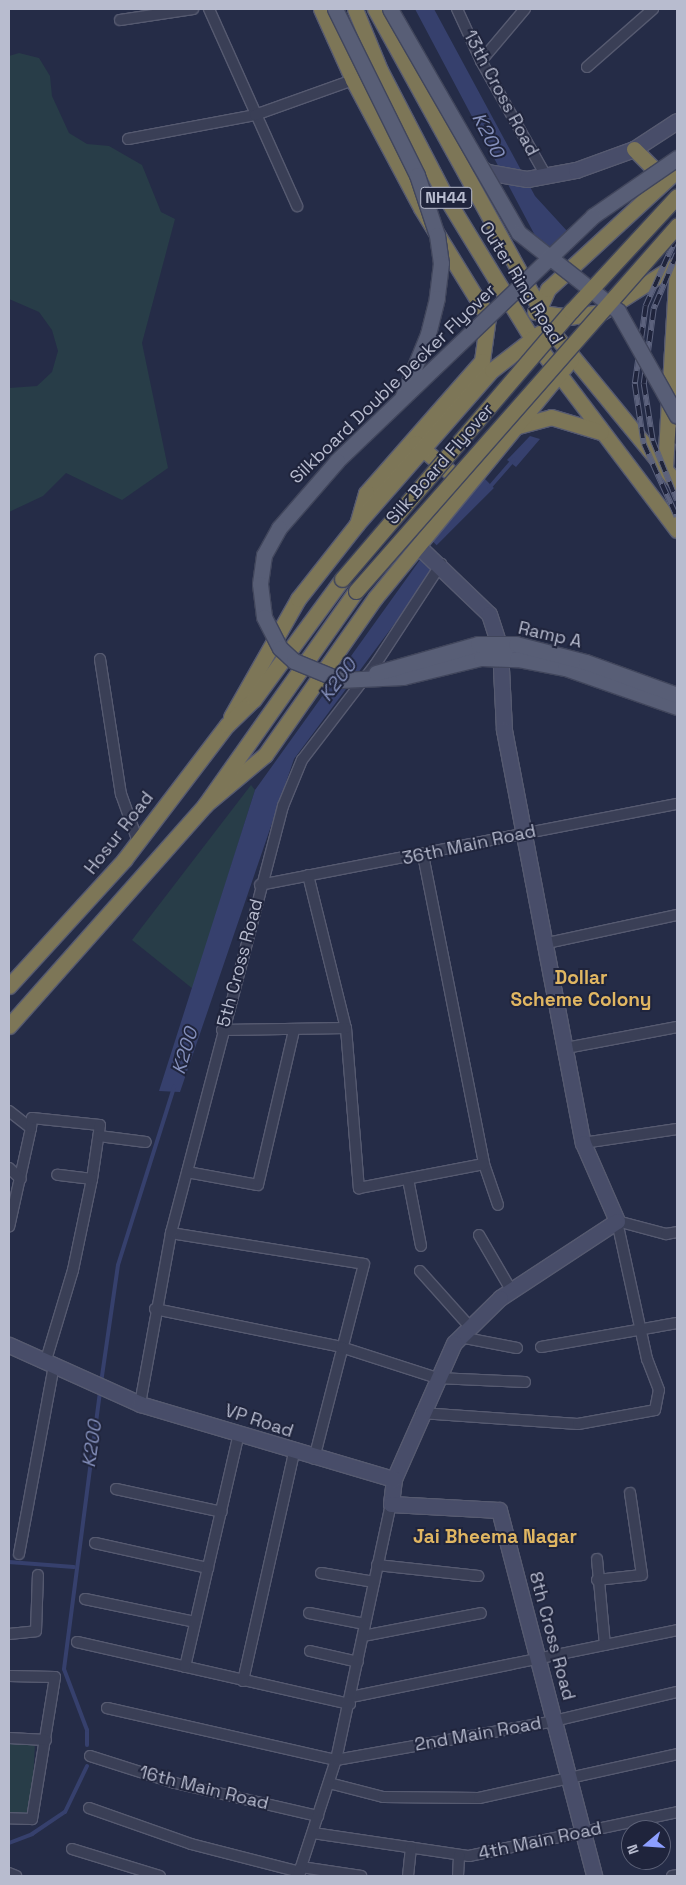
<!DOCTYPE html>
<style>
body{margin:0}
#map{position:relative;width:686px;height:1885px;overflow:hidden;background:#252c47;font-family:"Space Grotesk",sans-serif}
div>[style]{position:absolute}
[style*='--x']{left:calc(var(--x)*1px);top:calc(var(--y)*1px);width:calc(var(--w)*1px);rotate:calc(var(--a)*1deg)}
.green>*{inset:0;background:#283d48}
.water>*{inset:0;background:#36406d;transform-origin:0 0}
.stream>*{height:4px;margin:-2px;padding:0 2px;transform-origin:2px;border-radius:2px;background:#36406d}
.roads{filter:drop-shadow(1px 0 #565a70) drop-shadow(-1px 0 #565a70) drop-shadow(0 1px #565a70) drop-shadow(0 -1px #565a70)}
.street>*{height:10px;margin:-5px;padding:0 5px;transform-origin:5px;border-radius:5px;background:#3a3f56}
.secondary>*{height:15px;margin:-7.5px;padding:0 7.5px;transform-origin:7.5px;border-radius:7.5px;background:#484d69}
.highway>*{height:15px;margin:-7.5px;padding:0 7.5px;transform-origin:7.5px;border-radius:7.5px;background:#7d7657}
.rail>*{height:5.5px;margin-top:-2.75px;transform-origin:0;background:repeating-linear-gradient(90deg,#1f243c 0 11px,#5c627d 0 22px);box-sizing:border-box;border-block:1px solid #5c627d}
.bridges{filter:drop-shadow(1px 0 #41465c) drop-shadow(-1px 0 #41465c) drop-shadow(0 1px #41465c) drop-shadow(0 -1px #41465c)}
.primary-bridge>*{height:15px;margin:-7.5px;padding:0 7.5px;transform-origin:7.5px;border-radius:7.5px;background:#585e76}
.highway-bridge>*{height:15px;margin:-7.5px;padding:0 7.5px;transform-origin:7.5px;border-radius:7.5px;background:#7d7657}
span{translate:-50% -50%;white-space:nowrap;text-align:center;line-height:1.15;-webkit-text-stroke:4px #1f243c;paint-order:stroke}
.shield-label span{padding:1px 4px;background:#1f243c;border:1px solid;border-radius:4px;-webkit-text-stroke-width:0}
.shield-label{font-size:16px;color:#b8bccf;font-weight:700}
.street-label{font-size:18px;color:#b8bccf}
.water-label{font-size:19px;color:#8590bc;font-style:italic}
.neighbourhood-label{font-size:19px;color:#e0b662;font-weight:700}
.frame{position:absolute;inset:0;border:10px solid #b8bccf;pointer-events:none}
.north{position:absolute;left:621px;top:1820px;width:50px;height:50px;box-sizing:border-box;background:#1f243c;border:1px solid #5c6177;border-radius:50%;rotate:252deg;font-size:14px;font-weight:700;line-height:20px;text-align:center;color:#b8bccf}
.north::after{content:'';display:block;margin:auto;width:18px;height:22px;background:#8d9fff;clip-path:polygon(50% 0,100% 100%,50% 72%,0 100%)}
</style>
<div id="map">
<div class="green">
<i style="clip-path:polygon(19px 53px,39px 58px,50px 76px,52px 96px,69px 133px,87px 144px,109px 146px,142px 165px,161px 212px,175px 219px,142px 343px,168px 468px,122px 500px,66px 473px,43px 496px,9px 512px,9px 388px,37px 386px,52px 372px,58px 351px,52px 330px,39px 312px,9px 299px,9px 56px)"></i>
<i style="clip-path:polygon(251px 785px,255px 790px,193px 989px,132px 940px)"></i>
<i style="clip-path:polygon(9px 1742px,35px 1744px,31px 1817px,9px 1816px)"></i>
</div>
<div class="water">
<i style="clip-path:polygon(415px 9px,434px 9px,535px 196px,568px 232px,548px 260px)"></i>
<i style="clip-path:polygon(530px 436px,540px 439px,516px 467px,507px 460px)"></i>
<i style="left:484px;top:478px;width:14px;height:81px;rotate:45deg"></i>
<i style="clip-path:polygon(422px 557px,433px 572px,294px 759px,180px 1092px,159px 1091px,255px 790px)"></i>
</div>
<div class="stream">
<i style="--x:489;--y:488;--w:38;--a:-49"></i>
<i style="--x:101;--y:1383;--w:119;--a:-81.8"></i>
<i style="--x:118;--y:1265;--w:187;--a:-72.5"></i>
<i style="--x:9;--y:1562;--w:65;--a:4.4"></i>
<i style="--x:87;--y:1745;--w:15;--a:-90"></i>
<i style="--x:87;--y:1730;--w:65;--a:-110.7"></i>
<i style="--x:64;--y:1669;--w:281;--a:-82.6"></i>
<i style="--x:9;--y:1843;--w:25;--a:-21"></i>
<i style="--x:32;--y:1834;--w:40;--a:-34"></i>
<i style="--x:65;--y:1812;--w:51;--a:-64.4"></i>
</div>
<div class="roads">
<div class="street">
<i style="--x:209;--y:9;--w:216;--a:65.9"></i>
<i style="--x:457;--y:9;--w:57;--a:65.2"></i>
<i style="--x:481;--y:61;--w:132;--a:60.5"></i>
<i style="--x:120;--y:20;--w:74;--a:-8.6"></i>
<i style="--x:481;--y:61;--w:68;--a:-49.8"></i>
<i style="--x:587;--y:67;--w:88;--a:-41.3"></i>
<i style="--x:128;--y:139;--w:129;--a:-10.7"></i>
<i style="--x:255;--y:115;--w:104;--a:-19.7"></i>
<i style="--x:668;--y:425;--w:17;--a:57"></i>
<i style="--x:100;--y:659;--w:137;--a:81.2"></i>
<i style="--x:121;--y:794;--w:48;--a:70.4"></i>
<i style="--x:423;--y:855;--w:315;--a:78.8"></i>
<i style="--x:484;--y:1164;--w:43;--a:71.1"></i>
<i style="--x:308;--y:875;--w:158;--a:76.1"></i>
<i style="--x:346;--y:1028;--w:161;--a:85.4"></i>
<i style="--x:359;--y:1188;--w:127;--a:-10.9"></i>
<i style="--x:260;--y:885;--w:425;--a:-11"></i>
<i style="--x:547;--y:943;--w:133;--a:-12.2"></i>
<i style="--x:222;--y:1030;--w:124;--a:-0.9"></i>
<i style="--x:566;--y:1048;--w:113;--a:-10.7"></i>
<i style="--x:9;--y:1111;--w:28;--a:38"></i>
<i style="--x:31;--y:1128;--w:101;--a:102.5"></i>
<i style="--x:31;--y:1128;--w:10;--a:-84"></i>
<i style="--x:32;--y:1118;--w:68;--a:5.9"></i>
<i style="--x:100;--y:1125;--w:55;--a:98.4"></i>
<i style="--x:99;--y:1136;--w:47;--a:7.3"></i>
<i style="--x:583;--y:1143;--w:95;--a:-8.5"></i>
<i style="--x:9;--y:1168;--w:16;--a:43"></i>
<i style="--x:187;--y:1172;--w:72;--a:10.4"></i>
<i style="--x:258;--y:1185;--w:159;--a:-76.9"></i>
<i style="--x:408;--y:1179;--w:68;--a:79"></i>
<i style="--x:617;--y:1221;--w:51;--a:14.9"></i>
<i style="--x:666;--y:1234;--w:11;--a:-10"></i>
<i style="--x:171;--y:1233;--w:195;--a:9.1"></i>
<i style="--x:364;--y:1264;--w:201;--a:104.4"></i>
<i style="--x:479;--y:1235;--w:64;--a:59.8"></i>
<i style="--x:420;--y:1271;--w:75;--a:48.2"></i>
<i style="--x:155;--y:1309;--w:190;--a:11.5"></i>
<i style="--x:341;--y:1347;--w:101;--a:17.9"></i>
<i style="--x:437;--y:1378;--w:88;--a:2.6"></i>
<i style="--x:460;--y:1337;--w:58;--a:10.9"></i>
<i style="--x:541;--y:1347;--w:138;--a:-10"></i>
<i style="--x:46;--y:1360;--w:94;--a:-73.3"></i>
<i style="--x:73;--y:1270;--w:93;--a:-78.2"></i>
<i style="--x:92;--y:1179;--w:35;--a:-173"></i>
<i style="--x:140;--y:1404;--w:174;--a:-79.7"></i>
<i style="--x:171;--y:1233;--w:441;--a:-75.3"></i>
<i style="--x:283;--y:806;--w:50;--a:-67.6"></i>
<i style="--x:302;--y:760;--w:120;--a:-52.5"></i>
<i style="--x:375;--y:665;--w:121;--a:-56.8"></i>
<i style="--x:421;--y:1413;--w:157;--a:4"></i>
<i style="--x:578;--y:1424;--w:78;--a:-10.3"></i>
<i style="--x:655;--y:1410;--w:20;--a:-79"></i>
<i style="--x:659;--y:1390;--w:33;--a:-111"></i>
<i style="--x:647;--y:1359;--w:141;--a:-102.3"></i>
<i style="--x:116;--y:1489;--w:108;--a:12.2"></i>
<i style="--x:95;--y:1543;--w:116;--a:12.5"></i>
<i style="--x:19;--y:1554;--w:192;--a:-79.5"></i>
<i style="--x:597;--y:1559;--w:86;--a:84.7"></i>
<i style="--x:377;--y:1565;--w:102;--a:6.2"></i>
<i style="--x:321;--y:1573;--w:54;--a:9.6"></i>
<i style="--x:597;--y:1580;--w:45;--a:-6.3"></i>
<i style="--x:642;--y:1575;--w:83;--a:-98.3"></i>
<i style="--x:85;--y:1599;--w:112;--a:11.8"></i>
<i style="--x:309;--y:1613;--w:57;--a:11.1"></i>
<i style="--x:9;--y:1634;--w:27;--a:-6"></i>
<i style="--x:36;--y:1631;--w:56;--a:-88"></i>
<i style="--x:363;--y:1636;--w:120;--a:-11"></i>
<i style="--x:77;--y:1642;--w:280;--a:12.8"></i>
<i style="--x:310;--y:1651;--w:49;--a:12.9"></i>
<i style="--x:185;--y:1667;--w:239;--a:-77"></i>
<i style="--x:9;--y:1676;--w:46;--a:1.2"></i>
<i style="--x:55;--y:1677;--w:144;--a:99.2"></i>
<i style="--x:32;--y:1819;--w:23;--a:-178"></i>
<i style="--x:243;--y:1681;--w:235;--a:-77.4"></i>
<i style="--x:351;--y:1697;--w:333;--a:-11.6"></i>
<i style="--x:107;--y:1708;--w:235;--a:12.8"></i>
<i style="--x:336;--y:1760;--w:221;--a:-10.1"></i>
<i style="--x:554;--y:1721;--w:126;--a:-13.3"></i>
<i style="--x:9;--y:1738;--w:37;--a:3"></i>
<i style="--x:90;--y:1756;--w:89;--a:17.6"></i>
<i style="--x:175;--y:1783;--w:147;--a:13"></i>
<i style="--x:329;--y:1783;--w:56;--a:14.5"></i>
<i style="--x:383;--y:1797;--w:96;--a:0.6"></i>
<i style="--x:479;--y:1798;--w:203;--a:-12.5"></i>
<i style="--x:89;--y:1808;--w:108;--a:19.4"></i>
<i style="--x:191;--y:1844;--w:113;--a:14.4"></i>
<i style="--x:313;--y:1833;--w:158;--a:8.4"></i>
<i style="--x:469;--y:1856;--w:213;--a:-11.9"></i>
<i style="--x:72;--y:1849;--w:92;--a:17.1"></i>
<i style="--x:301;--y:1867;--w:61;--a:8.5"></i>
<i style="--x:9;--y:1873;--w:8;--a:23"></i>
<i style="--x:298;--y:1876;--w:122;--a:-71.9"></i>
<i style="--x:336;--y:1760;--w:262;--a:-77.9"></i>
<i style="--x:408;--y:1876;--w:29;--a:-84"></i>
<i style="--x:458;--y:1876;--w:21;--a:-87"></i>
<i style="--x:672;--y:1876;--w:5;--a:-11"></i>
</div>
<div class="secondary">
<i style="--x:477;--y:165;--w:12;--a:35"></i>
<i style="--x:487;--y:172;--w:41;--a:9.9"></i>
<i style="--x:527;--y:179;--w:50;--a:-10.4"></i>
<i style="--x:576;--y:170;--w:62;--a:-19.9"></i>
<i style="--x:634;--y:149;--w:51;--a:-33.1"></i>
<i style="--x:418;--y:546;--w:98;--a:43.8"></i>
<i style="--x:489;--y:614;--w:36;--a:72"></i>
<i style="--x:500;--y:648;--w:82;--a:87.2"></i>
<i style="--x:504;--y:730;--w:420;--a:79.2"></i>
<i style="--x:583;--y:1143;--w:85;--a:66.4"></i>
<i style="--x:617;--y:1221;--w:140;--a:146.7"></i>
<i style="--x:500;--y:1298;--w:64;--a:135.6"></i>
<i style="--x:454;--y:1343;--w:149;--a:113.8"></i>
<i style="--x:394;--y:1479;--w:25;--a:97"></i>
<i style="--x:391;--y:1504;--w:108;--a:3.2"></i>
<i style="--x:499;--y:1510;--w:378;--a:75.4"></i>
<i style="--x:9;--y:1345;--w:144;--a:24.2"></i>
<i style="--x:140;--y:1404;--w:265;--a:16.5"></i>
</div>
<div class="highway">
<i style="--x:321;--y:9;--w:78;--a:65.7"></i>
<i style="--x:353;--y:80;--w:145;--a:62"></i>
<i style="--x:421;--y:208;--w:128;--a:58.4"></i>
<i style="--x:488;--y:317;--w:44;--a:97.8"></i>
<i style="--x:482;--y:361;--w:176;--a:131.3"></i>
<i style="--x:366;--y:493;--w:32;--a:106"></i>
<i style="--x:355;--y:9;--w:66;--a:67.7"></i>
<i style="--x:380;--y:70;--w:148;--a:62.6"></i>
<i style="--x:448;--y:201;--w:159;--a:58.6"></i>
<i style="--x:531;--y:337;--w:242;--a:52.9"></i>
<i style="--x:375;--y:9;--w:371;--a:61.2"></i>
<i style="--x:554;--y:334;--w:194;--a:50.6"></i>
<i style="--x:634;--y:149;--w:44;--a:45"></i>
<i style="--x:539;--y:309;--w:22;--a:-66"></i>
<i style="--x:548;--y:289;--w:176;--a:-42.7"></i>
<i style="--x:535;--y:312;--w:34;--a:8"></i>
<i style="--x:569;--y:317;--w:33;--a:-9"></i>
<i style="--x:602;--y:312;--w:89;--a:-32.6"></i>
<i style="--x:518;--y:426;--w:34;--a:-15"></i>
<i style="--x:551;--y:417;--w:52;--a:16.7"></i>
<i style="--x:416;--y:443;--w:65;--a:40.6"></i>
<i style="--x:665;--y:468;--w:202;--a:-86.6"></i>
<i style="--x:231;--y:717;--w:136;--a:-60.4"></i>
<i style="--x:298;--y:599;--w:95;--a:-51.8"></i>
<i style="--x:357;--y:524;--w:205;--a:-48.8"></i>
<i style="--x:492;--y:370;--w:61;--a:-37.6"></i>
<i style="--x:205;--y:805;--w:78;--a:-39.8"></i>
<i style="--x:265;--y:755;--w:192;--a:-55"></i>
<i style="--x:375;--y:598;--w:309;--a:-50.6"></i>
<i style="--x:9;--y:986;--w:171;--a:-47.6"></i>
<i style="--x:124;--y:860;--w:170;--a:-52.7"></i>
<i style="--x:227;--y:725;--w:37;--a:-44"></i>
<i style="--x:254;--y:699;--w:149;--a:-53.7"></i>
<i style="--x:9;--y:1026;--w:295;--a:-48.4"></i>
<i style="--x:205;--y:805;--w:262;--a:-54.8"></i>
</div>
</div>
<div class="rail">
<i style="--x:363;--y:9;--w:1;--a:90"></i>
<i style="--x:677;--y:237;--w:76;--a:114.2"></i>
<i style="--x:646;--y:306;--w:79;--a:98"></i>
<i style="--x:635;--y:384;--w:61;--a:81.5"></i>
<i style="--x:644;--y:444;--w:80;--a:65.7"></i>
<i style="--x:677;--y:254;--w:60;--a:112.7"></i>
<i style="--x:654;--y:309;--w:76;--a:97.6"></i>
<i style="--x:644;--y:384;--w:58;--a:81"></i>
<i style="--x:653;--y:441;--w:64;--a:67.9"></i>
</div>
<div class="bridges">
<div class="primary-bridge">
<i style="--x:335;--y:9;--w:185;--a:63.7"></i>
<i style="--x:417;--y:175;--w:63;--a:71.6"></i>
<i style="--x:437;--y:235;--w:28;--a:82"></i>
<i style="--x:441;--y:263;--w:35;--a:97"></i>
<i style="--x:437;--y:298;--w:37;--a:104"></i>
<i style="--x:428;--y:334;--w:67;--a:112"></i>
<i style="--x:390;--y:9;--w:258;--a:60.1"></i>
<i style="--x:519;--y:233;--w:126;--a:38.2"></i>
<i style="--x:618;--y:311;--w:120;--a:60.7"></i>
<i style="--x:677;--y:158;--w:102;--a:145.4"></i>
<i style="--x:593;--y:216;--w:354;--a:136.3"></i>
<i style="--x:337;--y:461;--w:89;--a:130.9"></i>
<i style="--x:279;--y:528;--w:31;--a:119"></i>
<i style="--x:264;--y:555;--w:29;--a:98"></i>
<i style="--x:260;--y:584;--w:33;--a:83"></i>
<i style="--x:264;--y:617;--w:35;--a:63"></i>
<i style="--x:280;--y:648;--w:19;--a:43"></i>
<i style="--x:294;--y:661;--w:50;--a:22.4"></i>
<i style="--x:340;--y:680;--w:63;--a:-2.7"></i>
<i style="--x:403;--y:677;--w:80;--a:-13.7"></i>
<i style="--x:481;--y:658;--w:36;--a:2"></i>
<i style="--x:517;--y:659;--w:49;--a:10.6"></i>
<i style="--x:565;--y:668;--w:119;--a:19.2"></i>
<i style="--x:376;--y:673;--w:106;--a:-15.9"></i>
<i style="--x:478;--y:644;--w:38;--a:0"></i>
<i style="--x:516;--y:644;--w:72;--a:14.4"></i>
<i style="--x:586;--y:662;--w:97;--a:19.9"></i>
</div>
<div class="highway-bridge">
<i style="--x:342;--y:579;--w:353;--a:-49.5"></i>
<i style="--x:571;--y:311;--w:156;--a:-47.3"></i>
<i style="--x:356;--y:591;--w:487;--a:-48.7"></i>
</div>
</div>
<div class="shield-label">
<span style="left:446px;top:198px">NH44</span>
</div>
<div class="street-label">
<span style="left:501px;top:93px;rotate:62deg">13th Cross Road</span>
<span style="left:521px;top:283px;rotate:58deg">Outer Ring Road</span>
<span style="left:393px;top:384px;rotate:-44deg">Silkboard Double Decker Flyover</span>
<span style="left:440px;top:464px;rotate:-49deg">Silk Board Flyover</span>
<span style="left:550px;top:635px;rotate:13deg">Ramp A</span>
<span style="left:119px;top:833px;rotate:-52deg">Hosur Road</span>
<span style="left:469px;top:845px;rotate:-12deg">36th Main Road</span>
<span style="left:240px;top:963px;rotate:-75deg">5th Cross Road</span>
<span style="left:259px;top:1421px;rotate:18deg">VP Road</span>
<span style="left:552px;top:1636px;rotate:75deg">8th Cross Road</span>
<span style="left:478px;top:1734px;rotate:-10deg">2nd Main Road</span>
<span style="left:204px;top:1788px;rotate:14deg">16th Main Road</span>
<span style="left:540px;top:1841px;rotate:-12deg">4th Main Road</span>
</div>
<div class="water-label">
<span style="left:488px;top:135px;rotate:63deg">K200</span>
<span style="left:338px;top:680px;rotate:-53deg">K200</span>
<span style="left:185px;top:1051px;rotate:-73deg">K200</span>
<span style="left:92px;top:1444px;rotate:-82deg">K200</span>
</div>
<div class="neighbourhood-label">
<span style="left:581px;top:989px">Dollar<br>Scheme Colony</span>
<span style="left:495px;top:1537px">Jai Bheema Nagar</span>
</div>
<div class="frame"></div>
<div class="north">N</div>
</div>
